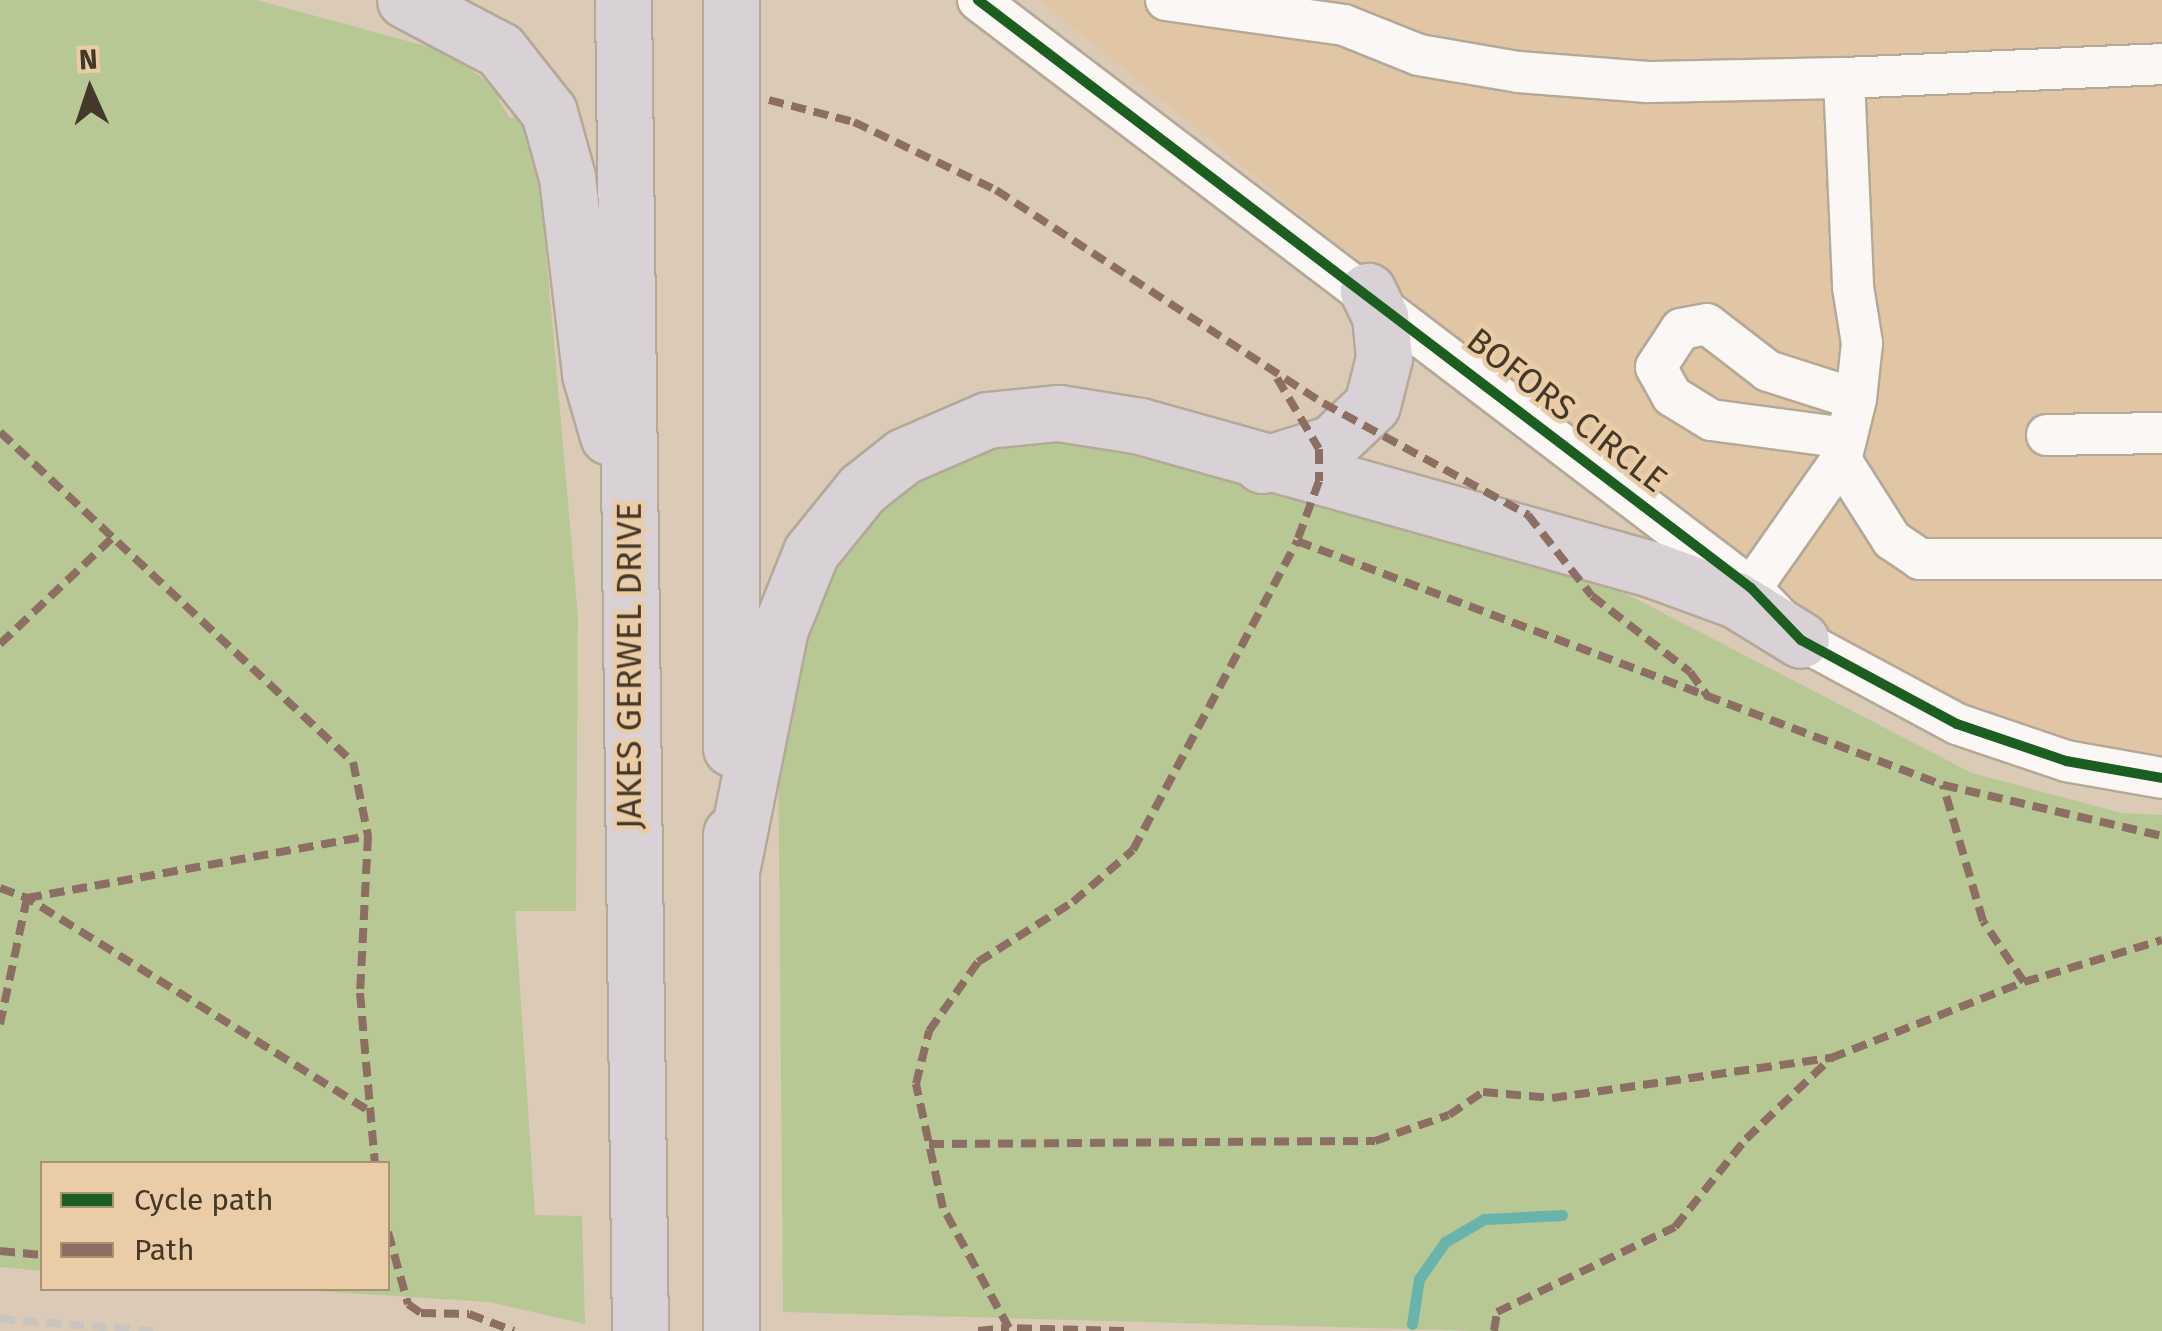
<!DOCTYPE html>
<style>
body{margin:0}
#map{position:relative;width:2162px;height:1331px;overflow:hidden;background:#dbcbb6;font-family:"Fira Sans",sans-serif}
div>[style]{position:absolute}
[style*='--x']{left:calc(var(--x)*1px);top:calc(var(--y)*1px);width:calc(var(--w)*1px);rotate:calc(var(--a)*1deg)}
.built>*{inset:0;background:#e0c6a4}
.green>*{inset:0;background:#b8c895}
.stream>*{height:11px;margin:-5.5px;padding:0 5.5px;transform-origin:5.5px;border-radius:5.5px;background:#68b3ab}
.roads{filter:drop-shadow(2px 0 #b4a897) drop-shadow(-2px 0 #b4a897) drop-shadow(0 2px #b4a897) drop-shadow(0 -2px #b4a897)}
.minor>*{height:40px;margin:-20px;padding:0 20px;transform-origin:20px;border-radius:20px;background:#faf7f4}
.highway>*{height:55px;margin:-27.5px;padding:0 27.5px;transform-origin:27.5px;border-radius:27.5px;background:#d8d1d5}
.rail>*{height:8px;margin-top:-4px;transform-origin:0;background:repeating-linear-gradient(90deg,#c9c4be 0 15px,transparent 0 23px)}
.quiet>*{height:8px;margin-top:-4px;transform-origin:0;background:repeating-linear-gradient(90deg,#8d6e63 0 15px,transparent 0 23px)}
.cycleway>*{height:10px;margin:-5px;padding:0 5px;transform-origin:5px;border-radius:5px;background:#1b5e20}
span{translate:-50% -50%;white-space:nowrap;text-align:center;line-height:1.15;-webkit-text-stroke:9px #eacca7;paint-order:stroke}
.street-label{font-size:35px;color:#443829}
.legend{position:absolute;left:40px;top:1161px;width:350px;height:130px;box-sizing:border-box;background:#eacca7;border:2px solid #a89175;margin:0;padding:12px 18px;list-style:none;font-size:30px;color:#443829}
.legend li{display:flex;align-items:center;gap:20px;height:50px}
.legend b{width:50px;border:2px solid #a89175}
.north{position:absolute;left:40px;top:40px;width:100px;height:100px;-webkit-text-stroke:8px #eacca7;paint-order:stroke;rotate:357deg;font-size:28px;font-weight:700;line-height:40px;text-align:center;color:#443829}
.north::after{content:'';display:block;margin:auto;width:35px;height:45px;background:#443829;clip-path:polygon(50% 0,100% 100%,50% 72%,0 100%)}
</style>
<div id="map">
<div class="built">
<i style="clip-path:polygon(1040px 0,2162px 0,2162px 760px,2002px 722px,1828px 646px)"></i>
</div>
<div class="green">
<i style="clip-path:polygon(0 0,257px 0,448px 52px,502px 93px,499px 101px,510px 118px,520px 117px,539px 172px,578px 616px,576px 911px,515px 911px,535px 1215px,582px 1216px,585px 1324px,489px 1302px,284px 1289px,388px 1288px,388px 1164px,42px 1164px,42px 1271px,0 1267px)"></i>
<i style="clip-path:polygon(995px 437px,1140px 443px,1615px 588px,1972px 773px,2122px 813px,2162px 815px,2162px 1331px,1475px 1331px,783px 1312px,778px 740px,801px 613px,893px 485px)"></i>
</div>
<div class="stream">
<i style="--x:1412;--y:1324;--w:46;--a:-81.2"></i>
<i style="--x:1419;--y:1279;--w:45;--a:-54.9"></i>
<i style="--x:1445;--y:1242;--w:45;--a:-30.5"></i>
<i style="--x:1484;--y:1219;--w:78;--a:-2.9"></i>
</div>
<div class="roads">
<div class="minor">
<i style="--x:978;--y:0;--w:971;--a:37.26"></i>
<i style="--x:1751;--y:588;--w:72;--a:46.1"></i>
<i style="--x:1801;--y:640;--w:177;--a:28.3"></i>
<i style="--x:1957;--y:724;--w:115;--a:18.7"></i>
<i style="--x:2066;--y:761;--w:97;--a:10"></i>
<i style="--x:1166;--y:0;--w:180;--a:8"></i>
<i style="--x:1344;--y:25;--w:81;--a:21.8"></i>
<i style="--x:1419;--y:55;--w:100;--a:9.7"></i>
<i style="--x:1518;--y:72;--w:130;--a:4.4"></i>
<i style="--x:1648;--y:82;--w:196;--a:-1.2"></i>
<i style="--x:1844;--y:78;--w:209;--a:87.5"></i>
<i style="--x:1853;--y:287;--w:57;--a:80.9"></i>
<i style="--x:1862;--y:343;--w:56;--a:96.1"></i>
<i style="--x:1856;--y:399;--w:63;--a:103.8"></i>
<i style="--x:1841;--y:460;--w:156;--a:125.1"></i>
<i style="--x:1844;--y:78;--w:318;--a:-2.5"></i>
<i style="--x:2047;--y:435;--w:115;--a:-1"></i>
<i style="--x:1846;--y:438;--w:136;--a:-172.4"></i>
<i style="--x:1711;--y:420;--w:46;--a:-148.4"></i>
<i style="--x:1672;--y:396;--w:33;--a:-119"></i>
<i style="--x:1656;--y:367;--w:45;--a:-56.7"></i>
<i style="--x:1681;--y:329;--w:26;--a:-11"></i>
<i style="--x:1707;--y:324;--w:77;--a:37.6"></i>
<i style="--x:1768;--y:371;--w:92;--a:17.7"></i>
<i style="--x:1841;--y:460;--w:95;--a:57.5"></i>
<i style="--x:1892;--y:540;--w:34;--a:34"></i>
<i style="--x:1920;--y:559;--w:242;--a:0"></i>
</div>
<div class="highway">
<i style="--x:405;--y:0;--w:107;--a:27.8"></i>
<i style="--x:500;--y:50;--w:79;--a:51.7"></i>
<i style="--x:549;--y:112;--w:67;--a:74.5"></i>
<i style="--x:567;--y:177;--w:198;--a:83.3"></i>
<i style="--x:590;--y:374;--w:65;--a:73.8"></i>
<i style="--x:623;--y:0;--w:1331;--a:89.27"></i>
<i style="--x:731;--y:0;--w:748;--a:90"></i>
<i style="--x:1262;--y:465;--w:73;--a:-17.4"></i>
<i style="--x:1332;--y:443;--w:55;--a:-43.5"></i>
<i style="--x:1372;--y:405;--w:49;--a:-75.7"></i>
<i style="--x:1384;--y:358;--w:42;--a:-95.4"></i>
<i style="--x:1380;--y:316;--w:28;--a:-116"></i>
<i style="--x:731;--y:834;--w:497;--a:90"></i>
<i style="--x:731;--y:871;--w:247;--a:-78.6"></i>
<i style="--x:780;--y:629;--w:83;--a:-68.1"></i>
<i style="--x:811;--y:552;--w:81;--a:-51"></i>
<i style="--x:862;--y:489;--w:53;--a:-38.2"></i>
<i style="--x:904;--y:456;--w:90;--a:-23.4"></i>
<i style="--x:987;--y:420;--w:72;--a:-5.6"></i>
<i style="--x:1059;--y:413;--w:82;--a:9.1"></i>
<i style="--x:1140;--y:426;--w:527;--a:15.62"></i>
<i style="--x:1648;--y:568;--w:94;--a:20"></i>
<i style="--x:1736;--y:600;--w:76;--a:31.6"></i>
</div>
</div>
<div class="rail">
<i style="--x:0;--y:1319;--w:156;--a:4.4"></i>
</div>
<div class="quiet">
<i style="--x:769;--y:100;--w:88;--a:14.5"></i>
<i style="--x:854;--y:122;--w:157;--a:25.6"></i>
<i style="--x:996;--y:190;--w:390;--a:33.1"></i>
<i style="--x:1323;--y:403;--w:234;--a:28.6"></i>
<i style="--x:1528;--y:515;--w:103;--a:51.7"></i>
<i style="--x:1592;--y:596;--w:124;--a:37.8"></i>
<i style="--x:1690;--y:672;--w:32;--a:54"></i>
<i style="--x:1277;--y:378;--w:82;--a:59.4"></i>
<i style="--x:1319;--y:449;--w:32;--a:90"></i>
<i style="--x:1319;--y:481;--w:64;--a:110.1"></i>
<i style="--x:1297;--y:541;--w:691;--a:20.69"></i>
<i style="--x:1943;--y:785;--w:225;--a:13.1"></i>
<i style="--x:0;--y:432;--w:483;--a:43.1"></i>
<i style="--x:353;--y:762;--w:76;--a:78.5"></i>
<i style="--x:368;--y:836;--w:157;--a:92.9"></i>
<i style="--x:360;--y:993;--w:172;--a:85"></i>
<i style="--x:0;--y:644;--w:153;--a:-43.4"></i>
<i style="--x:0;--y:888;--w:29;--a:20"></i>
<i style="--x:27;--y:898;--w:129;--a:102.1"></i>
<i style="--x:2024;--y:982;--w:144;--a:-16.9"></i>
<i style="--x:366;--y:1109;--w:399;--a:-148.1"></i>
<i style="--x:27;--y:898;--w:347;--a:-10.3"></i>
<i style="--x:929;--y:1144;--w:446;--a:-0.4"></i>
<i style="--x:1375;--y:1141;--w:78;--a:-19.4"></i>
<i style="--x:1449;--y:1115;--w:41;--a:-34.1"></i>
<i style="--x:1483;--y:1092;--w:69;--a:5"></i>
<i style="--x:1552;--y:1098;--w:282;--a:-8.2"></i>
<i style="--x:388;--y:1232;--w:75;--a:74.5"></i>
<i style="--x:408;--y:1304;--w:16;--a:35"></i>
<i style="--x:421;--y:1313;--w:48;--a:1.2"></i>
<i style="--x:469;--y:1314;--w:48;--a:20.7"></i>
<i style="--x:0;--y:1251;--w:42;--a:5.4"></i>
<i style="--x:978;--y:1331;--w:31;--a:-6"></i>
<i style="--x:1124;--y:1331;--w:115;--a:-178.5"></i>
<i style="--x:1009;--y:1328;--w:137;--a:-118.8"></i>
<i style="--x:943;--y:1208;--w:127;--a:-102.3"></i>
<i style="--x:916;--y:1084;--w:55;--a:-76.2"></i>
<i style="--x:929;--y:1031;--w:85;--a:-54.6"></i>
<i style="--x:978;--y:962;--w:112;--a:-32.3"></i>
<i style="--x:1073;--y:902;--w:79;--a:-40.9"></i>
<i style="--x:1133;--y:850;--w:350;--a:-62"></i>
<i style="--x:1494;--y:1331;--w:19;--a:-81"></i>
<i style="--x:1497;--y:1312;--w:197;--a:-25.5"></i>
<i style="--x:1675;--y:1227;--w:113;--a:-51.1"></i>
<i style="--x:1746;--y:1139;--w:117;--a:-43.6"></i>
<i style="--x:1831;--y:1058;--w:207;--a:-21.5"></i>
<i style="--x:2024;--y:982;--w:73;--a:-123.9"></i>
<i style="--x:1983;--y:921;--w:142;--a:-106.4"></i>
</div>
<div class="cycleway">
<i style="--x:978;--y:0;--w:971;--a:37.26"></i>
<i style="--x:1751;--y:588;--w:72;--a:46.1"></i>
<i style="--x:1801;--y:640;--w:177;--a:28.3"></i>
<i style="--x:1957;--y:724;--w:115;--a:18.7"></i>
<i style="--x:2066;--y:761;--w:97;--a:10"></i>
</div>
<div class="street-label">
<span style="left:1567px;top:410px;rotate:38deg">BOFORS CIRCLE</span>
<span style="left:629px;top:666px;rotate:-90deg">JAKES GERWEL DRIVE</span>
</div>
<ul class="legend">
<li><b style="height:12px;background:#1b5e20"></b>Cycle path</li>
<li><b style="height:12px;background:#8d6e63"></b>Path</li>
</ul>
<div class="north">N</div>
</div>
